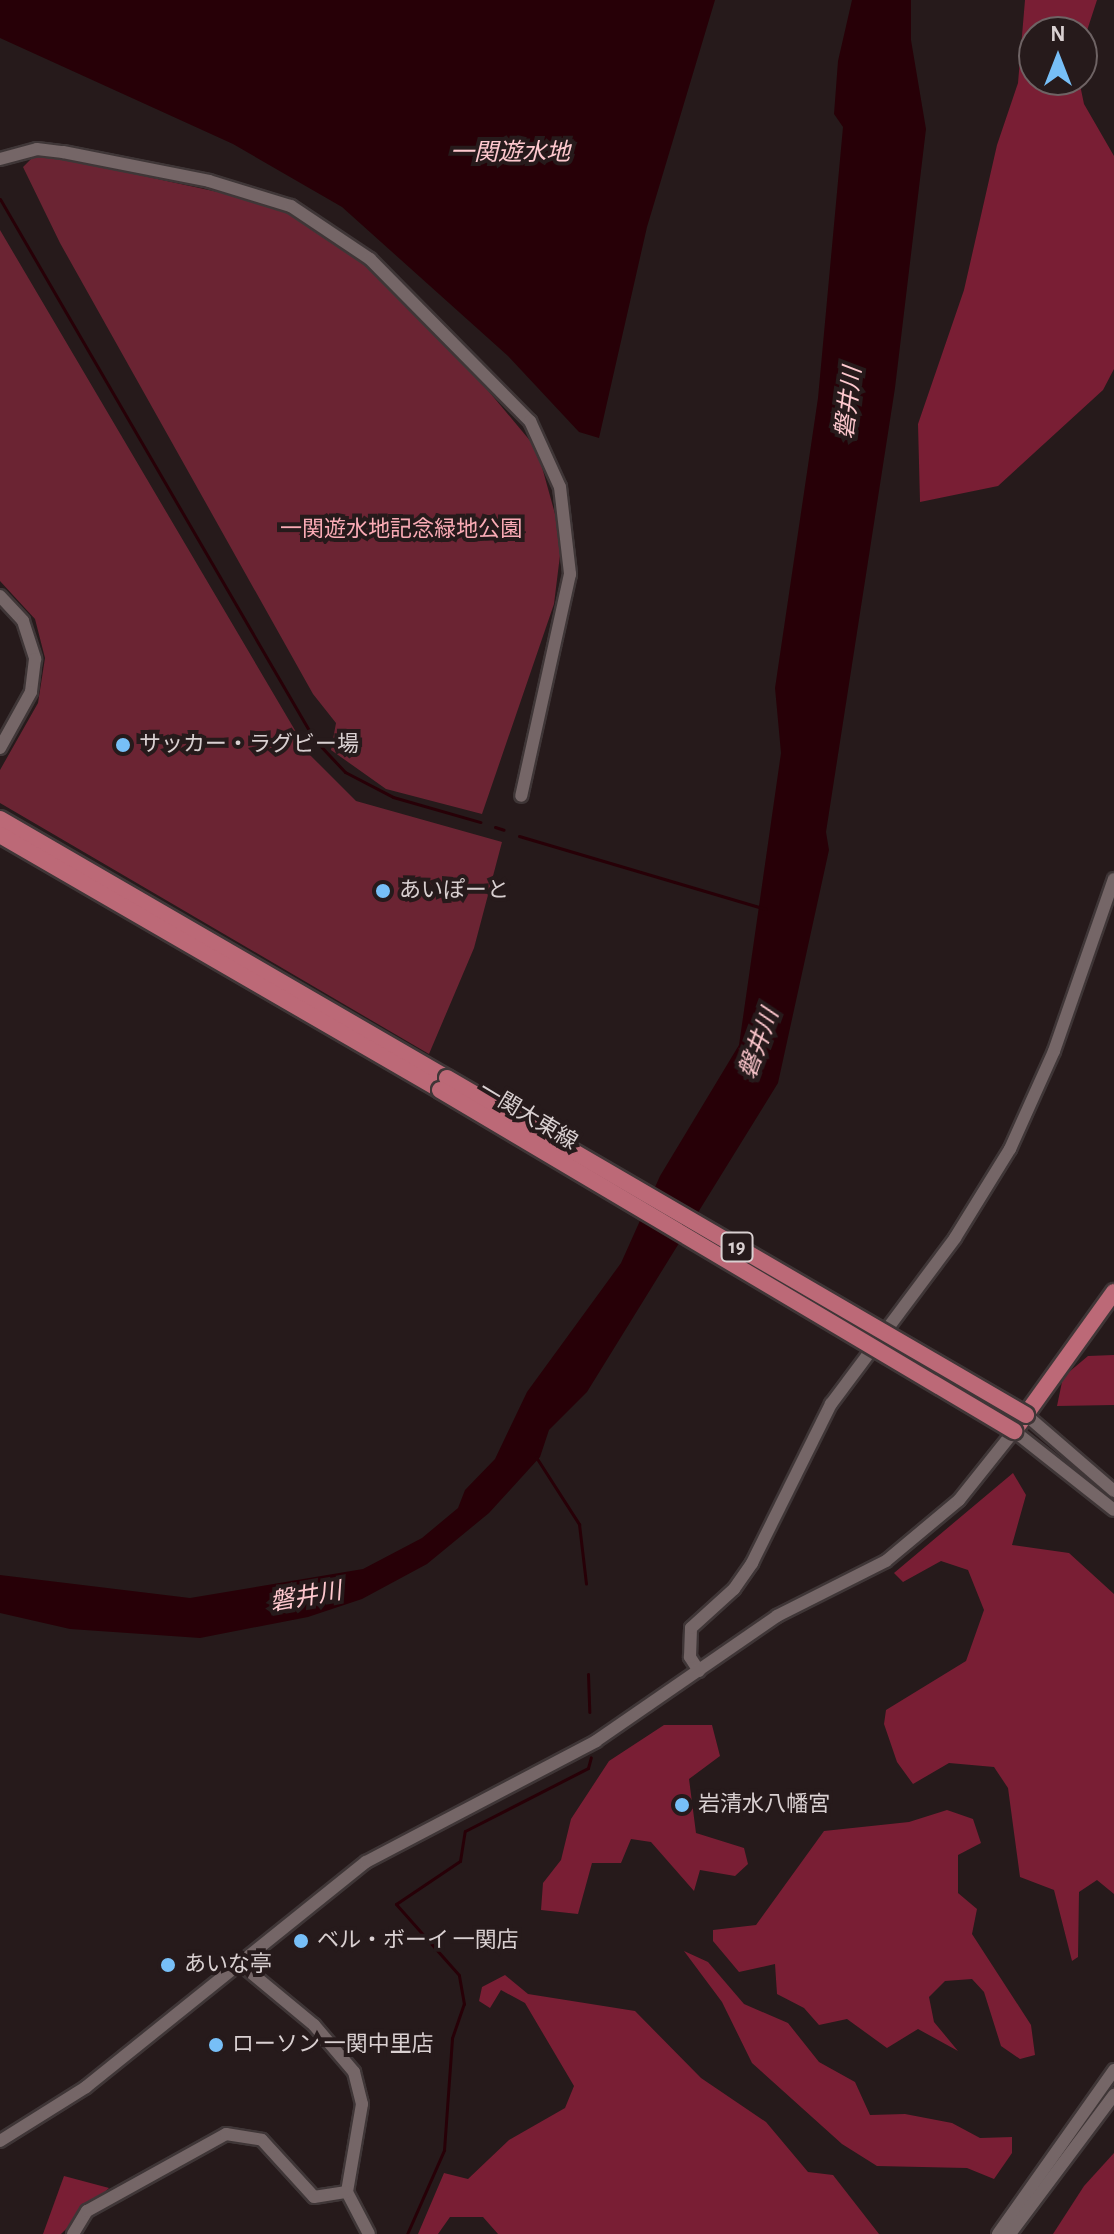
<!DOCTYPE html>
<meta charset="utf-8">
<style>
body{margin:0}
#map{position:relative;width:1114px;height:2234px;overflow:hidden;background:#261a1b;font-family:"Alegreya Sans","Noto Sans JP",sans-serif}
div>[style]{position:absolute}
[style*='--x']{left:calc(var(--x)*1px);top:calc(var(--y)*1px);width:calc(var(--w)*1px);rotate:calc(var(--a)*1deg)}
.green>*{inset:0;background:#6b2433}
.forest>*{inset:0;background:#791e34}
.water>*{inset:0;background:#270007}
.stream>*{height:3px;margin:-1.5px;padding:0 1.5px;transform-origin:1.5px;border-radius:1.5px;background:#270007}
.roads{filter:drop-shadow(2px 0 #3f3637) drop-shadow(-2px 0 #3f3637) drop-shadow(0 2px #3f3637) drop-shadow(0 -2px #3f3637)}
.minor>*{height:12px;margin:-6px;padding:0 6px;transform-origin:6px;border-radius:6px;background:#756667}
.major>*{height:16px;margin:-8px;padding:0 8px;transform-origin:8px;border-radius:8px;background:#bc6977}
.bridges{filter:drop-shadow(2px 0 #3f3637) drop-shadow(-2px 0 #3f3637) drop-shadow(0 2px #3f3637) drop-shadow(0 -2px #3f3637)}
.major-bridge>*{height:16px;margin:-8px;padding:0 8px;transform-origin:8px;border-radius:8px;background:#bc6977}
.dots>*{width:22px;height:22px;translate:-50% -50%;box-sizing:border-box;border:4px solid #261a1b;border-radius:50%}
span{translate:-50% -50%;white-space:nowrap;text-align:center;line-height:1.15;-webkit-text-stroke:8px #261a1b;paint-order:stroke}
.shield-label span{padding:2px 6px;background:#261a1b;border:2px solid;border-radius:6px;-webkit-text-stroke-width:0}
.shield-label{font-size:20px;color:#d9d0d1;font-weight:700}
.park-label{font-size:22px;color:#faabb5}
.poi-label{font-size:22px;color:#d9d0d1}
.left{translate:0 -50%;text-align:left}
.street-label{font-size:22px;color:#d9d0d1}
.water-label{font-size:24px;color:#fec8ce;font-style:italic}
.north{position:absolute;left:1018px;top:16px;width:80px;height:80px;box-sizing:border-box;background:#261a1b;border:2px solid #6e6364;border-radius:50%;rotate:0deg;font-size:22px;font-weight:700;line-height:32px;text-align:center;color:#d9d0d1}
.north::after{content:'';display:block;margin:auto;width:28px;height:36px;background:#77bff7;clip-path:polygon(50% 0,100% 100%,50% 72%,0 100%)}
</style>
<div id="map">
<div class="green">
<i style="clip-path:polygon(37px 153px,264px 202px,297px 217px,365px 265px,460px 357px,537px 449px,562px 539px,554px 604px,482px 814px,386px 789px,331px 750px,336px 723px,313px 694px,60px 243px,23px 167px)"></i>
<i style="clip-path:polygon(0 230px,309px 754px,356px 801px,502px 842px,474px 948px,429px 1054px,0 803px,0 770px,38px 703px,45px 658px,35px 619px,0 581px)"></i>
</div>
<div class="forest">
<i style="clip-path:polygon(1025px 0,1097px 0,1082px 46px,1082px 32px,1034px 32px,1034px 80px,1079px 80px,1084px 104px,1114px 156px,1114px 369px,1103px 390px,998px 486px,920px 502px,918px 424px,964px 290px,997px 145px,1018px 83px)"></i>
<i style="clip-path:polygon(1114px 1355px,1114px 1405px,1057px 1406px,1063px 1377px,1088px 1356px)"></i>
<i style="clip-path:polygon(1013px 1473px,1026px 1495px,1012px 1545px,1069px 1553px,1114px 1594px,1114px 1894px,1097px 1880px,1079px 1892px,1078px 1957px,1072px 1961px,1054px 1890px,1020px 1877px,1008px 1788px,994px 1767px,949px 1763px,913px 1784px,897px 1762px,884px 1724px,886px 1710px,966px 1661px,984px 1610px,968px 1570px,941px 1561px,903px 1582px,894px 1573px)"></i>
<i style="clip-path:polygon(664px 1725px,712px 1725px,720px 1756px,689px 1779px,696px 1833px,744px 1848px,748px 1864px,735px 1876px,700px 1870px,694px 1891px,651px 1842px,631px 1839px,621px 1863px,592px 1863px,578px 1914px,541px 1910px,543px 1883px,561px 1860px,571px 1819px,609px 1761px)"></i>
<i style="clip-path:polygon(947px 1810px,973px 1819px,981px 1843px,958px 1855px,958px 1893px,977px 1909px,972px 1934px,1031px 2025px,1035px 2055px,1020px 2059px,1001px 2046px,984px 1992px,972px 1979px,945px 1981px,929px 1997px,934px 2022px,958px 2051px,918px 2029px,887px 2048px,847px 2019px,819px 2025px,804px 2008px,777px 1994px,775px 1964px,739px 1972px,713px 1941px,713px 1930px,756px 1925px,824px 1831px,909px 1822px)"></i>
<i style="clip-path:polygon(684px 1951px,708px 1962px,744px 2004px,788px 2023px,819px 2062px,855px 2082px,870px 2115px,905px 2114px,952px 2123px,980px 2138px,1012px 2137px,1012px 2153px,994px 2179px,967px 2168px,877px 2166px,842px 2144px,752px 2063px,722px 2002px)"></i>
<i style="clip-path:polygon(505px 1975px,528px 1994px,635px 2011px,701px 2078px,766px 2122px,808px 2172px,833px 2175px,879px 2234px,498px 2234px,483px 2217px,450px 2217px,438px 2234px,418px 2234px,444px 2173px,468px 2179px,509px 2140px,565px 2108px,574px 2086px,525px 2003px,501px 1990px,490px 2008px,479px 2001px,482px 1987px)"></i>
<i style="clip-path:polygon(1114px 2153px,1114px 2234px,1053px 2234px,1084px 2186px)"></i>
<i style="clip-path:polygon(64px 2176px,109px 2188px,61px 2234px,43px 2234px)"></i>
</div>
<div class="water">
<i style="clip-path:polygon(0 0,715px 0,647px 227px,599px 438px,579px 432px,508px 356px,342px 207px,233px 144px,0 38px)"></i>
<i style="clip-path:polygon(852px 0,911px 0,911px 40px,926px 129px,895px 388px,826px 832px,829px 850px,778px 1083px,587px 1392px,549px 1430px,540px 1457px,489px 1513px,427px 1564px,362px 1599px,308px 1617px,200px 1638px,70px 1629px,0 1613px,0 1575px,190px 1598px,363px 1569px,422px 1538px,458px 1508px,465px 1490px,495px 1459px,527px 1392px,621px 1263px,660px 1176px,739px 1045px,781px 753px,775px 688px,818px 398px,843px 127px,834px 114px,838px 61px)"></i>
</div>
<div class="stream">
<i style="--x:0;--y:199;--w:625;--a:59.82"></i>
<i style="--x:314;--y:739;--w:45;--a:46.8"></i>
<i style="--x:345;--y:772;--w:54;--a:27.5"></i>
<i style="--x:393;--y:797;--w:91;--a:16"></i>
<i style="--x:495;--y:827;--w:9;--a:18"></i>
<i style="--x:519;--y:836;--w:257;--a:16.5"></i>
<i style="--x:536;--y:1457;--w:80;--a:57.3"></i>
<i style="--x:579;--y:1524;--w:60;--a:83.3"></i>
<i style="--x:588;--y:1674;--w:38;--a:88"></i>
<i style="--x:407;--y:2234;--w:92;--a:-66.2"></i>
<i style="--x:444;--y:2150;--w:112;--a:-85.9"></i>
<i style="--x:452;--y:2038;--w:36;--a:-71"></i>
<i style="--x:464;--y:2004;--w:29;--a:-100"></i>
<i style="--x:459;--y:1975;--w:95;--a:-131.6"></i>
<i style="--x:396;--y:1904;--w:77;--a:-33.9"></i>
<i style="--x:460;--y:1861;--w:30;--a:-81"></i>
<i style="--x:465;--y:1831;--w:138;--a:-27.1"></i>
<i style="--x:588;--y:1768;--w:11;--a:-75"></i>
</div>
<div class="roads">
<div class="minor">
<i style="--x:0;--y:159;--w:38;--a:-15"></i>
<i style="--x:37;--y:149;--w:26;--a:7"></i>
<i style="--x:63;--y:152;--w:149;--a:11.2"></i>
<i style="--x:209;--y:181;--w:86;--a:17"></i>
<i style="--x:291;--y:206;--w:95;--a:33.9"></i>
<i style="--x:370;--y:259;--w:228;--a:45.4"></i>
<i style="--x:530;--y:421;--w:72;--a:65.6"></i>
<i style="--x:560;--y:487;--w:88;--a:83.4"></i>
<i style="--x:570;--y:574;--w:227;--a:102.4"></i>
<i style="--x:0;--y:596;--w:34;--a:47"></i>
<i style="--x:23;--y:621;--w:40;--a:72"></i>
<i style="--x:35;--y:659;--w:33;--a:97"></i>
<i style="--x:31;--y:692;--w:64;--a:119"></i>
<i style="--x:1026;--y:1415;--w:116;--a:40.8"></i>
<i style="--x:699;--y:1671;--w:17;--a:-123"></i>
<i style="--x:690;--y:1657;--w:29;--a:-88"></i>
<i style="--x:691;--y:1628;--w:58;--a:-42.2"></i>
<i style="--x:734;--y:1589;--w:32;--a:-55"></i>
<i style="--x:752;--y:1563;--w:178;--a:-63.6"></i>
<i style="--x:831;--y:1404;--w:207;--a:-53.2"></i>
<i style="--x:955;--y:1238;--w:105;--a:-58.3"></i>
<i style="--x:1010;--y:1149;--w:107;--a:-65.8"></i>
<i style="--x:1054;--y:1051;--w:182;--a:-70.8"></i>
<i style="--x:238;--y:1962;--w:99;--a:39.7"></i>
<i style="--x:314;--y:2025;--w:62;--a:49.6"></i>
<i style="--x:354;--y:2072;--w:33;--a:76"></i>
<i style="--x:362;--y:2104;--w:89;--a:99.7"></i>
<i style="--x:347;--y:2192;--w:47;--a:62.4"></i>
<i style="--x:0;--y:2141;--w:102;--a:-32.1"></i>
<i style="--x:86;--y:2087;--w:359;--a:-38.8"></i>
<i style="--x:366;--y:1862;--w:260;--a:-27.7"></i>
<i style="--x:596;--y:1741;--w:220;--a:-34.6"></i>
<i style="--x:777;--y:1616;--w:122;--a:-26.8"></i>
<i style="--x:886;--y:1561;--w:95;--a:-39.9"></i>
<i style="--x:959;--y:1500;--w:88;--a:-51.4"></i>
<i style="--x:1014;--y:1431;--w:127;--a:38.3"></i>
<i style="--x:73;--y:2234;--w:27;--a:-59"></i>
<i style="--x:87;--y:2211;--w:159;--a:-29"></i>
<i style="--x:226;--y:2134;--w:36;--a:9"></i>
<i style="--x:262;--y:2140;--w:77;--a:47.6"></i>
<i style="--x:314;--y:2197;--w:33;--a:-9"></i>
<i style="--x:998;--y:2234;--w:201;--a:-54.7"></i>
<i style="--x:1010;--y:2234;--w:174;--a:-53.2"></i>
</div>
<div class="major">
<i style="--x:0;--y:819;--w:517;--a:30.09"></i>
<i style="--x:0;--y:835;--w:509;--a:30.09"></i>
<i style="--x:1014;--y:1431;--w:171;--a:-54.3"></i>
</div>
</div>
<div class="bridges">
<div class="major-bridge">
<i style="--x:447;--y:1078;--w:670;--a:30.2"></i>
<i style="--x:440;--y:1090;--w:668;--a:30.71"></i>
</div>
</div>
<div class="dots">
<i style="left:123px;top:745px;background:#77bff7"></i>
<i style="left:383px;top:891px;background:#77bff7"></i>
<i style="left:682px;top:1805px;background:#77bff7"></i>
<i style="left:301px;top:1941px;background:#77bff7"></i>
<i style="left:168px;top:1965px;background:#77bff7"></i>
<i style="left:216px;top:2045px;background:#77bff7"></i>
</div>
<div class="shield-label">
<span style="left:737px;top:1247px">19</span>
</div>
<div class="park-label">
<span style="left:401px;top:530px">一関遊水地記念緑地公園</span>
</div>
<div class="poi-label">
<span class="left" style="left:139px;top:745px">サッカー・ラグビー場</span>
<span class="left" style="left:399px;top:891px">あいぽーと</span>
<span class="left" style="left:698px;top:1805px">岩清水八幡宮</span>
<span class="left" style="left:317px;top:1941px">ベル・ボーイ 一関店</span>
<span class="left" style="left:184px;top:1965px">あいな亭</span>
<span class="left" style="left:232px;top:2045px">ローソン 一関中里店</span>
</div>
<div class="street-label">
<span style="left:528px;top:1116px;rotate:31deg">一関大東線</span>
</div>
<div class="water-label">
<span style="left:510px;top:154px">一関遊水地</span>
<span style="left:850px;top:403px;rotate:-83deg">磐井川</span>
<span style="left:760px;top:1044px;rotate:-70deg">磐井川</span>
<span style="left:306px;top:1598px;rotate:-10deg">磐井川</span>
</div>
<div class="north">N</div>
</div>
